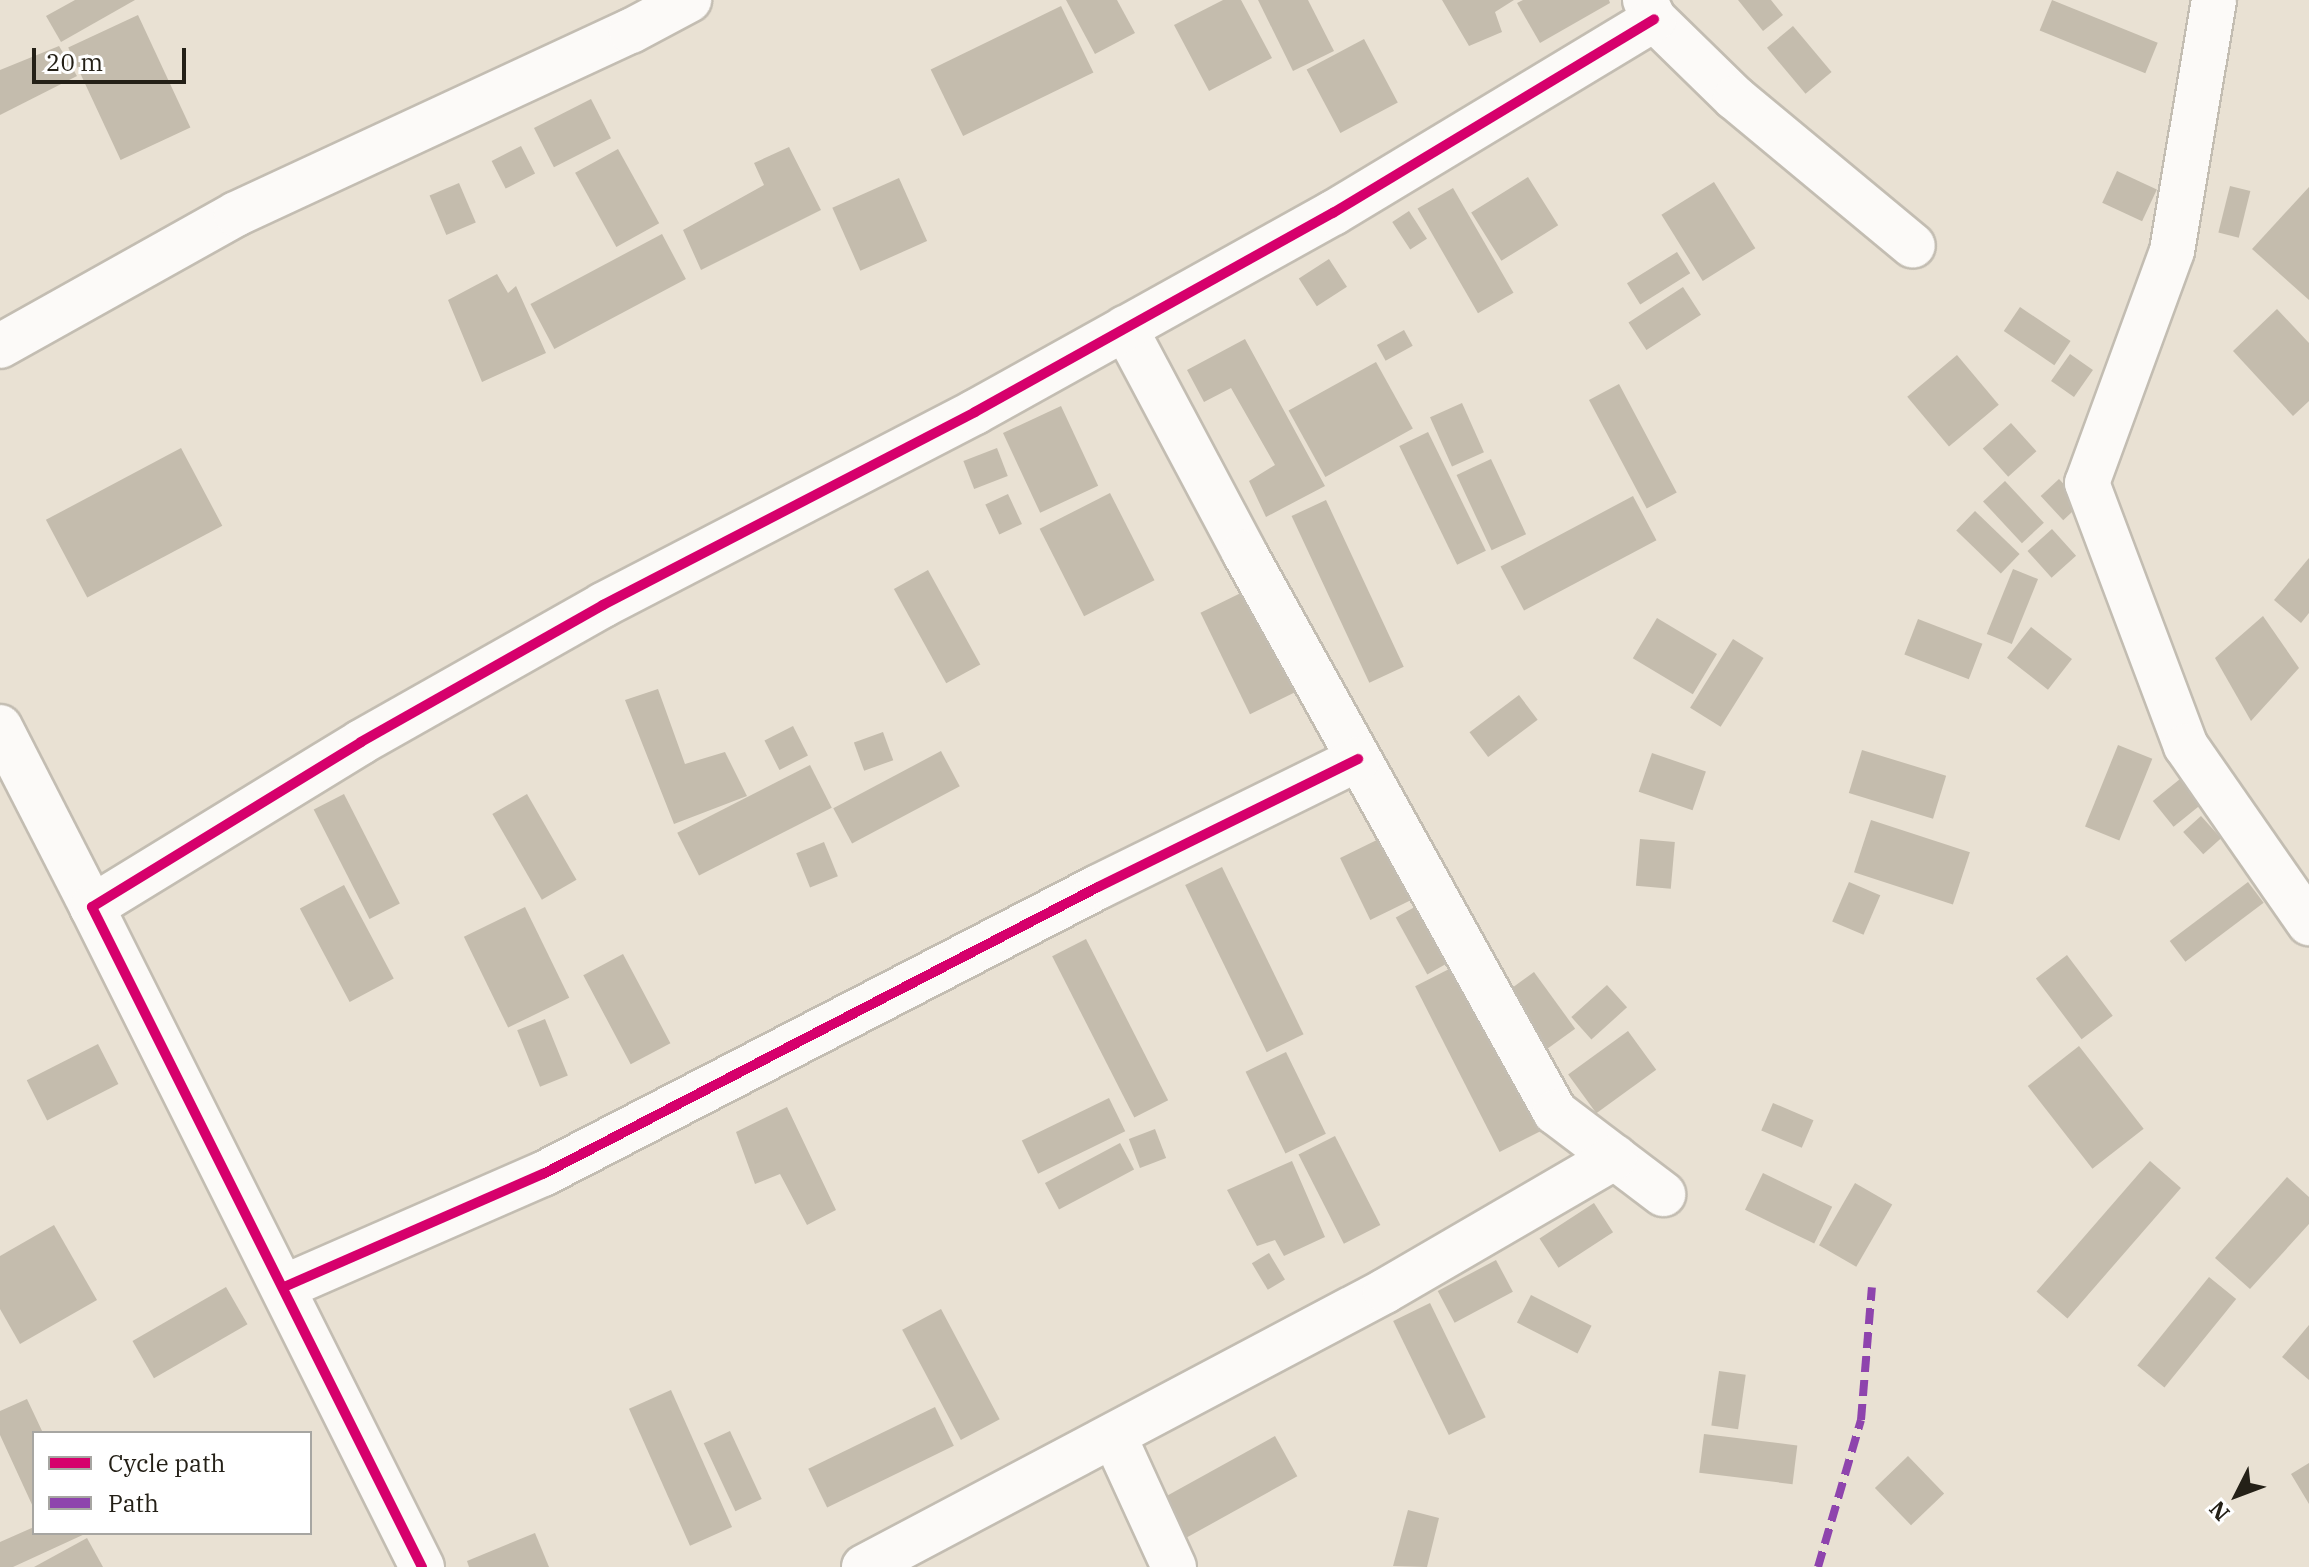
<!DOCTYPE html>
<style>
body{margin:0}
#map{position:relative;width:2309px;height:1567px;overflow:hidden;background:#e9e1d3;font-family:"IBM Plex Serif",serif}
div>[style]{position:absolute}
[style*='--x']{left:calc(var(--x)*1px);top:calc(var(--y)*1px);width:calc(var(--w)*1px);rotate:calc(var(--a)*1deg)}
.building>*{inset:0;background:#c4bcad;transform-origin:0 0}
.roads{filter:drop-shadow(2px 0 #c3bdb2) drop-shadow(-2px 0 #c3bdb2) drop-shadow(0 2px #c3bdb2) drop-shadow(0 -2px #c3bdb2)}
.minor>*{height:44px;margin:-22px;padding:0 22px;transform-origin:22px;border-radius:22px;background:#fcfaf8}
.quiet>*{height:8px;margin-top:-4px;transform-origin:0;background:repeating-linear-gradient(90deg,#8e44ad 0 16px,transparent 0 24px)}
.cycleway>*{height:10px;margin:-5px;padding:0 5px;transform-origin:5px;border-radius:5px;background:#d6006c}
span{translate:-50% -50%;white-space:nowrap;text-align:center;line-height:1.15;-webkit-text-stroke:6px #fff;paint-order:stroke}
.legend{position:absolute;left:32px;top:1431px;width:280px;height:104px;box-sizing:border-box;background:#fff;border:2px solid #a7a6a2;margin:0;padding:10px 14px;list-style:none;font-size:24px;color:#242017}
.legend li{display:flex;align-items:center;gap:16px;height:40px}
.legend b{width:40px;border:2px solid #a7a6a2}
.north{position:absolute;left:2197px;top:1455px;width:80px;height:80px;-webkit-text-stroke:6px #fff;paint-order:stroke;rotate:228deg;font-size:22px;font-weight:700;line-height:32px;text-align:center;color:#242017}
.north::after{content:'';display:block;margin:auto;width:28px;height:36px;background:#242017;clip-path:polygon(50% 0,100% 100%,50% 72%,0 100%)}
.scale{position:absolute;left:32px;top:48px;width:154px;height:36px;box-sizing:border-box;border:4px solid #242017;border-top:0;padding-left:10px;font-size:24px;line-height:28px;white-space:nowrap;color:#242017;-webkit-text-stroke:6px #fff;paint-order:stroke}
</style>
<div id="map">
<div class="building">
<i style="clip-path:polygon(75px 0,135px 0,61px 42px,46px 16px)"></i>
<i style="clip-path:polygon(1066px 0,1117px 0,1135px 33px,1095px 54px)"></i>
<i style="clip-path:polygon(1223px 0,1241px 0,1272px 58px,1209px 91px,1174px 25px)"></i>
<i style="clip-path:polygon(1258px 0,1308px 0,1334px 51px,1293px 71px)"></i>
<i style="clip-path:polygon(1442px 0,1514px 0,1495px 12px,1502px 32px,1469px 46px)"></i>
<i style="clip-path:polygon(1523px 0,1609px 0,1610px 3px,1540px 43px,1517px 3px)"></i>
<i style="clip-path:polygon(1738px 0,1771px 0,1783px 15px,1763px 31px)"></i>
<i style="left:2052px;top:0;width:114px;height:33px;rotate:22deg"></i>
<i style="left:1061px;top:6px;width:74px;height:145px;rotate:64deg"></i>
<i style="left:138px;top:15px;width:124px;height:77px;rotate:65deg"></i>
<i style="left:1793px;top:26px;width:60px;height:34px;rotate:50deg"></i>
<i style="left:1364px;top:39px;width:72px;height:65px;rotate:62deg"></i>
<i style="clip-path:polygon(59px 46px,77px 76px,0 115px,0 70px)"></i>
<i style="left:591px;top:99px;width:44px;height:64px;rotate:63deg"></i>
<i style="left:521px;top:146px;width:31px;height:33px;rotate:63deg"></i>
<i style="clip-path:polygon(789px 147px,821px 210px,701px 270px,683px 230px,764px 185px,754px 163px)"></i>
<i style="left:618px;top:149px;width:85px;height:49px;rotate:61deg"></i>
<i style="left:2117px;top:171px;width:44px;height:35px;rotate:25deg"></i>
<i style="left:1528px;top:177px;width:57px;height:67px;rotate:58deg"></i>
<i style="left:899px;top:178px;width:69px;height:73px;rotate:66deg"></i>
<i style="left:1714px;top:182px;width:78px;height:62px;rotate:58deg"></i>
<i style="left:459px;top:183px;width:43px;height:32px;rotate:67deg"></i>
<i style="left:2230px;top:186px;width:21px;height:48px;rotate:14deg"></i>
<i style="clip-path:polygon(2309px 187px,2309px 300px,2252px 249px)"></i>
<i style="left:1453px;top:188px;width:121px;height:41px;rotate:60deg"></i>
<i style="left:1409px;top:211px;width:33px;height:20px;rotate:57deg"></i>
<i style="left:662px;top:234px;width:51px;height:149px;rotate:62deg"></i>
<i style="left:1677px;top:252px;width:25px;height:59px;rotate:58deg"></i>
<i style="left:1329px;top:259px;width:33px;height:36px;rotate:57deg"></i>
<i style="clip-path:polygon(497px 274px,508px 293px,516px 286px,546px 353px,482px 382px,448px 300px)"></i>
<i style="left:1683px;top:287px;width:33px;height:65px;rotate:57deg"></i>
<i style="left:2020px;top:307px;width:61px;height:29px;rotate:34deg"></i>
<i style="clip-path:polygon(2277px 309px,2309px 343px,2309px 401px,2293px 416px,2233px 351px)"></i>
<i style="left:1404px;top:330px;width:18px;height:31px;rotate:61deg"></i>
<i style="clip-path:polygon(1245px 339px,1325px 486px,1266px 517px,1249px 481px,1275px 465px,1231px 388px,1204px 402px,1187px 370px)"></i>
<i style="left:2070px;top:354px;width:28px;height:33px;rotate:35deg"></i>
<i style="left:1957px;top:355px;width:65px;height:65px;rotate:50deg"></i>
<i style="left:1376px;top:362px;width:76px;height:100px;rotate:61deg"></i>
<i style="left:1619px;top:384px;width:123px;height:34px;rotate:62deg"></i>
<i style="left:1462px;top:403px;width:54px;height:35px;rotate:66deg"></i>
<i style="left:1061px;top:406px;width:88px;height:64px;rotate:65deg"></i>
<i style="left:2011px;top:423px;width:38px;height:38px;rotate:48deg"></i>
<i style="left:1428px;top:432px;width:132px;height:32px;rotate:64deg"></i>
<i style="left:181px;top:448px;width:88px;height:153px;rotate:62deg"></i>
<i style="left:997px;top:448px;width:30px;height:36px;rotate:69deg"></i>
<i style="left:1491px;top:459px;width:83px;height:38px;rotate:65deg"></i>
<i style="left:2059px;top:479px;width:33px;height:25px;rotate:47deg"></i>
<i style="left:2005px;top:481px;width:57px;height:30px;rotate:47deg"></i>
<i style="left:1110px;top:493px;width:98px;height:79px;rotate:63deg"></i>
<i style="left:1008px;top:494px;width:33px;height:25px;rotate:65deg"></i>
<i style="left:1633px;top:496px;width:50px;height:150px;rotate:62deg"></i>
<i style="left:1326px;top:500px;width:184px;height:38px;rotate:65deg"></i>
<i style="left:1975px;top:511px;width:62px;height:27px;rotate:44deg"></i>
<i style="left:2052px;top:529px;width:36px;height:33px;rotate:48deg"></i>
<i style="clip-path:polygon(2309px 558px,2309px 613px,2301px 623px,2274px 600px)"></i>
<i style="left:2013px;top:569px;width:27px;height:70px;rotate:22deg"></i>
<i style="left:928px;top:570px;width:108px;height:39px;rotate:61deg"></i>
<i style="left:1249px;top:589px;width:113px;height:54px;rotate:64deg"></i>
<i style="clip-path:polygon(2263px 616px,2299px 668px,2251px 721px,2215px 658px)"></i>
<i style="left:1657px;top:618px;width:70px;height:47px;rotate:31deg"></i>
<i style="left:1918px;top:619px;width:69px;height:38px;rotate:21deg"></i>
<i style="left:2031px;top:627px;width:52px;height:39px;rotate:38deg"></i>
<i style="left:1733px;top:639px;width:36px;height:81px;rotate:32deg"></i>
<i style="clip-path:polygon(658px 689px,685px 764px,725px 752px,747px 796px,674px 824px,625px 700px)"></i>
<i style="left:1519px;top:695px;width:31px;height:62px;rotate:53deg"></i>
<i style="left:793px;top:726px;width:33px;height:32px;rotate:63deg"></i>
<i style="left:883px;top:732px;width:30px;height:31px;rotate:70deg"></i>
<i style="left:2118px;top:745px;width:37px;height:88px;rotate:22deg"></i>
<i style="left:1862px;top:750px;width:88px;height:45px;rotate:17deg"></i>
<i style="left:941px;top:751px;width:40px;height:122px;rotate:62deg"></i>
<i style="left:1652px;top:753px;width:57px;height:41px;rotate:19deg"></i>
<i style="left:810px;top:765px;width:48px;height:149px;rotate:63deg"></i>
<i style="left:2180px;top:779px;width:33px;height:35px;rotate:51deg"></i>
<i style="left:344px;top:794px;width:123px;height:34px;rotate:63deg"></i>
<i style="left:527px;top:794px;width:99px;height:40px;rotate:60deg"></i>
<i style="left:2201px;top:816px;width:30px;height:24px;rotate:48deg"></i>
<i style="left:1871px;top:820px;width:104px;height:55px;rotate:18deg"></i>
<i style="left:1385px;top:836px;width:69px;height:50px;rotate:64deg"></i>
<i style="left:1640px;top:839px;width:35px;height:47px;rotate:5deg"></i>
<i style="left:824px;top:842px;width:37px;height:30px;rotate:68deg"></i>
<i style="left:1222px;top:867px;width:186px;height:41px;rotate:64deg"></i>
<i style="left:1849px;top:882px;width:34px;height:43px;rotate:23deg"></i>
<i style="left:2248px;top:882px;width:26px;height:98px;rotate:53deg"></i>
<i style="left:344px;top:885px;width:106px;height:50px;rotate:62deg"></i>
<i style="left:1422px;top:903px;width:65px;height:30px;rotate:61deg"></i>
<i style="left:525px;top:907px;width:101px;height:68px;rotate:64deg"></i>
<i style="left:1086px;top:939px;width:181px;height:38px;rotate:63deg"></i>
<i style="left:623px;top:954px;width:101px;height:45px;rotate:62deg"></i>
<i style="left:2067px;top:955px;width:76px;height:39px;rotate:53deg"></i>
<i style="left:1457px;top:965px;width:186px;height:47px;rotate:63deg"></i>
<i style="left:1534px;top:972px;width:70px;height:34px;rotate:54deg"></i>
<i style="left:1607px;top:985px;width:30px;height:48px;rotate:48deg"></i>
<i style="left:545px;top:1019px;width:61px;height:30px;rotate:68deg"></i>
<i style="left:1628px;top:1031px;width:48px;height:74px;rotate:54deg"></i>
<i style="left:98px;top:1044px;width:45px;height:80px;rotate:63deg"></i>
<i style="left:2079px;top:1046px;width:105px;height:65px;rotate:52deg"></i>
<i style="left:1286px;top:1052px;width:91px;height:45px;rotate:64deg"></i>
<i style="left:1109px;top:1098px;width:37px;height:97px;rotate:64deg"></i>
<i style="left:1773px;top:1103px;width:44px;height:30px;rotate:23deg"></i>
<i style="clip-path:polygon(787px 1107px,836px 1210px,807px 1225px,780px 1174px,755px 1184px,736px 1132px)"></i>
<i style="left:1155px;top:1129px;width:31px;height:28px;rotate:69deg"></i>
<i style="left:1335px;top:1136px;width:100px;height:41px;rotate:63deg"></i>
<i style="left:1120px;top:1143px;width:30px;height:85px;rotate:62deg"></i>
<i style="clip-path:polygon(1292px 1161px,1325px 1237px,1284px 1256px,1275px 1240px,1257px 1246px,1227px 1190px)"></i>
<i style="left:2150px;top:1161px;width:41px;height:173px;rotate:41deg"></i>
<i style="left:1763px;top:1173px;width:77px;height:41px;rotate:26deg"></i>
<i style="clip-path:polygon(2287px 1177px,2309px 1197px,2309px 1224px,2250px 1289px,2215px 1258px)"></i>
<i style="left:1855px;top:1183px;width:43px;height:72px;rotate:30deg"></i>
<i style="left:1594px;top:1203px;width:35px;height:65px;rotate:57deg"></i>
<i style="clip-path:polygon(54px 1225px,97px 1300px,20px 1344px,0 1309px,0 1256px)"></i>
<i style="left:1269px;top:1253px;width:31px;height:20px;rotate:59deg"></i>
<i style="left:1496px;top:1260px;width:36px;height:66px;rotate:62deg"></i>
<i style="left:2209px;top:1277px;width:35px;height:114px;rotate:39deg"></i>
<i style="left:226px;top:1287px;width:43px;height:108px;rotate:60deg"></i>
<i style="left:1531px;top:1295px;width:68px;height:31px;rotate:27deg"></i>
<i style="left:1430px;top:1303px;width:127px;height:41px;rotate:64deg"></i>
<i style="left:941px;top:1309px;width:125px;height:44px;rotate:62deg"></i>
<i style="clip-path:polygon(2309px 1325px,2309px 1380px,2282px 1357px)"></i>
<i style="left:1719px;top:1371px;width:27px;height:55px;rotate:8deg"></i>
<i style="left:671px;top:1390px;width:150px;height:46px;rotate:66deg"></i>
<i style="clip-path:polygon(27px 1399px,43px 1433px,34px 1433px,34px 1509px,0 1435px,0 1411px)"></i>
<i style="left:935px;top:1407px;width:43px;height:141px;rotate:64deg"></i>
<i style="left:730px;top:1431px;width:75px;height:29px;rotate:65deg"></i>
<i style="left:1704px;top:1434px;width:94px;height:39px;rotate:7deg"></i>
<i style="left:1275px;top:1436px;width:46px;height:126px;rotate:61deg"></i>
<i style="left:1908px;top:1456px;width:52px;height:46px;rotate:46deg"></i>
<i style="clip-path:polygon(2309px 1463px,2309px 1504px,2291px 1474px)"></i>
<i style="clip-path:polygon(1408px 1510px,1439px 1518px,1427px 1567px,1393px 1566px)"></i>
<i style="clip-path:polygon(34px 1527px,34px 1533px,87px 1533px,13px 1567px,0 1567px,0 1542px)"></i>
<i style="clip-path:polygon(535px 1533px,549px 1567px,469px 1567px,467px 1561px)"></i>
<i style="clip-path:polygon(87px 1538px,103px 1567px,34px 1567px)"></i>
</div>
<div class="roads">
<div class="minor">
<i style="--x:1645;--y:0;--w:21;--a:65"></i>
<i style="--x:1654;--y:19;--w:113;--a:44.3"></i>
<i style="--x:1735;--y:98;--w:231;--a:39.7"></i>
<i style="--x:2214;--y:0;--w:254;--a:99.5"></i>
<i style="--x:2172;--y:251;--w:247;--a:110.1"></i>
<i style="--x:2087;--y:483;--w:281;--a:69.4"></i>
<i style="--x:2186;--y:746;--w:216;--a:55.2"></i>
<i style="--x:1125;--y:328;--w:254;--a:62"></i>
<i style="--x:1244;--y:552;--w:641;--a:60.95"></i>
<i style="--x:1555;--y:1112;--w:136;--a:37.2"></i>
<i style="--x:0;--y:346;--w:270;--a:-29.2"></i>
<i style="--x:236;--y:214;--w:435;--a:-24.9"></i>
<i style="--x:631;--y:31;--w:66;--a:-28.1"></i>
<i style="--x:0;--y:727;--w:202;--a:62.9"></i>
<i style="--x:284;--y:1287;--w:283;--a:-23.6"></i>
<i style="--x:543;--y:1174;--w:625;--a:-27.34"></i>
<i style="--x:1098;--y:887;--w:290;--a:-26.2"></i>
<i style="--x:1114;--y:1436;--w:144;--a:65.4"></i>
<i style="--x:422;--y:1567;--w:738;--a:-116.57"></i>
<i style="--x:92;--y:907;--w:316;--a:-31.5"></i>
<i style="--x:361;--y:742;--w:278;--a:-29.5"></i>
<i style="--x:603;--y:605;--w:419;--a:-27.4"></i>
<i style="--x:975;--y:412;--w:410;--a:-29.1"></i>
<i style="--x:1333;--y:213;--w:375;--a:-31.1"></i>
<i style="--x:864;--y:1567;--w:590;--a:-27.91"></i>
<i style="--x:1385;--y:1291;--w:266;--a:-30.2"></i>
</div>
</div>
<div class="quiet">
<i style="--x:1818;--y:1567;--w:153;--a:-73.7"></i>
<i style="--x:1861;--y:1420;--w:133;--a:-85.3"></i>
</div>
<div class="cycleway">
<i style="--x:284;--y:1287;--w:283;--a:-23.6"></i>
<i style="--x:543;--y:1174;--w:625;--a:-27.34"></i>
<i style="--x:1098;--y:887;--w:290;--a:-26.2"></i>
<i style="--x:422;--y:1567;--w:738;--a:-116.57"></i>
<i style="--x:92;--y:907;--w:316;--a:-31.5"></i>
<i style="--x:361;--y:742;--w:278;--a:-29.5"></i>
<i style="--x:603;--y:605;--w:419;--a:-27.4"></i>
<i style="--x:975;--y:412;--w:410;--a:-29.1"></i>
<i style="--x:1333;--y:213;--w:375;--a:-31.1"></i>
</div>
<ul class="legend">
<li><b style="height:10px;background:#d6006c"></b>Cycle path</li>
<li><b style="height:10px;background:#8e44ad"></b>Path</li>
</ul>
<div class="north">N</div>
<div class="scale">20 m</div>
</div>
